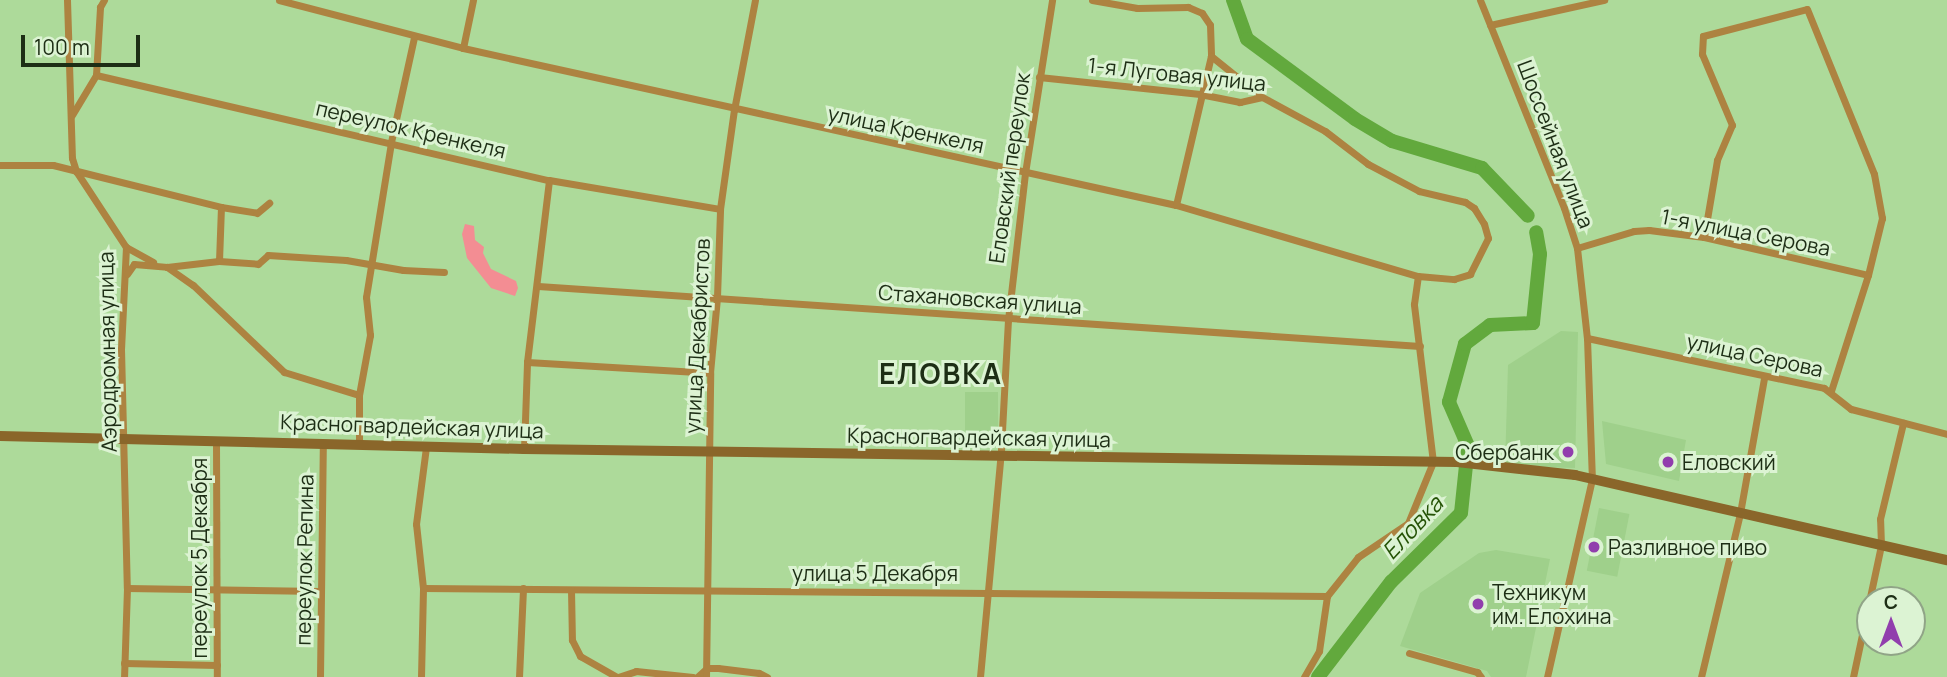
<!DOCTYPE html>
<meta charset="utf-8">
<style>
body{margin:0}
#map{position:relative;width:1947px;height:677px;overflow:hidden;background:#adda9a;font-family:Manrope,sans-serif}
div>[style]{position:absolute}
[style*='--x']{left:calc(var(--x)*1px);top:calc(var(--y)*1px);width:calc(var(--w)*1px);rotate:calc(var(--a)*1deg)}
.built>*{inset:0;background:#9fd08b;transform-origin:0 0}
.green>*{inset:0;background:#f38d93}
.river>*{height:14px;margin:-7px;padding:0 7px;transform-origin:7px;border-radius:7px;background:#62a93d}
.minor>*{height:7px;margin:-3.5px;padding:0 3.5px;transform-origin:3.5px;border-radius:3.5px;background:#ad8341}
.secondary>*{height:10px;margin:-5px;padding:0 5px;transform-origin:5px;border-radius:5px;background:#8a662a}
.dots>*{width:19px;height:19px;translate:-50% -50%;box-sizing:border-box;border:4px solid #dcf3d3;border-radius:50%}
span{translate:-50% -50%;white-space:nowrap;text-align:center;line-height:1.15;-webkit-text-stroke:6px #dcf3d3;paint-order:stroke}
.street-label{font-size:21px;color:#1d2e15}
.poi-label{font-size:21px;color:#1d2e15}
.right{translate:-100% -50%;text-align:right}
.left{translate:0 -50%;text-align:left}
.water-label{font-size:23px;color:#255306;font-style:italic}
.district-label{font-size:28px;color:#1d2e15;font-weight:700;letter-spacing:2px}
.north{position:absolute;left:1856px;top:586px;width:70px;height:70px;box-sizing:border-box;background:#dcf3d3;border:2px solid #90a487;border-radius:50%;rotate:0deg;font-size:19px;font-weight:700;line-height:28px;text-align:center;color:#1d2e15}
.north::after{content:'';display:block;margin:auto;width:24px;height:32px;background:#913ead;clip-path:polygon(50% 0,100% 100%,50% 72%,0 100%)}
.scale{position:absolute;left:21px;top:35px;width:119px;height:32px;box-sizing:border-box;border:4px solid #1d2e15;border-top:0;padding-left:9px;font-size:21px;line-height:24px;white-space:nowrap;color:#1d2e15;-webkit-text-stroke:5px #dcf3d3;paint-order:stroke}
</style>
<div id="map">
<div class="built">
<i style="clip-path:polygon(1561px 331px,1578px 332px,1575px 468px,1505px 466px,1508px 365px)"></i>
<i style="left:965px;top:392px;width:33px;height:51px"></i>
<i style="clip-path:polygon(1602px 421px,1686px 440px,1679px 481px,1606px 464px)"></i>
<i style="left:1599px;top:508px;width:31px;height:64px;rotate:11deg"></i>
<i style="clip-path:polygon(1496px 550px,1550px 559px,1526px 677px,1491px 677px,1487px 671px,1400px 646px,1420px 593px,1479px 553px)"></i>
</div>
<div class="green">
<i style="clip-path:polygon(465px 224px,474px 226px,475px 240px,484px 247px,483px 253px,491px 269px,516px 281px,518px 288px,515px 296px,491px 288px,467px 258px,462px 234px)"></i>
</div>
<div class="river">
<i style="--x:1233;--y:0;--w:41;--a:70.3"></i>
<i style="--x:1247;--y:39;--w:134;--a:36.5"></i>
<i style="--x:1355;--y:119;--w:43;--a:30.7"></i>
<i style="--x:1392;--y:141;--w:94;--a:16.7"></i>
<i style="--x:1482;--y:168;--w:66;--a:46.2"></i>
<i style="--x:1318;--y:677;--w:120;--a:-52.5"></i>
<i style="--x:1391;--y:582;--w:98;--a:-44.6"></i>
<i style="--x:1461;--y:513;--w:67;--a:-84"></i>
<i style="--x:1468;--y:446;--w:48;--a:-113.4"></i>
<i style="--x:1449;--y:402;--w:60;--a:-74.6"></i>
<i style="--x:1465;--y:344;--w:31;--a:-37"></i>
<i style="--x:1490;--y:325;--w:43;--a:-2.7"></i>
<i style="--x:1533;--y:323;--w:69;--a:-84.2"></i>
<i style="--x:1540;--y:254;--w:22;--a:-100"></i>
</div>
<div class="minor">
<i style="--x:67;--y:0;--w:158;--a:88.2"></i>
<i style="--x:72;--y:158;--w:14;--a:73"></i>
<i style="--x:76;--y:171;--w:91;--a:56.7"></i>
<i style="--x:126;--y:247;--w:102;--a:92.8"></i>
<i style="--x:121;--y:349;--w:239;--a:88.6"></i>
<i style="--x:127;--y:588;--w:89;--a:91.9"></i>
<i style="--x:279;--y:0;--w:190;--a:14.6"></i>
<i style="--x:463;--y:48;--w:730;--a:12.42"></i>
<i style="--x:1176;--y:205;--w:252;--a:16.4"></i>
<i style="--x:1418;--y:276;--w:36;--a:5"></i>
<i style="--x:1454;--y:279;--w:17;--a:-17"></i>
<i style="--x:1470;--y:274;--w:40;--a:-63.4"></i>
<i style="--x:1488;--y:238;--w:15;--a:-106"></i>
<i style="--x:1484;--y:224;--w:19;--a:-122"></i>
<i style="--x:1474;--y:208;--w:11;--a:-146"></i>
<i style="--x:1465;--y:202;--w:47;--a:-166.6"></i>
<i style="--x:1419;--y:191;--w:58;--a:-152.1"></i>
<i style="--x:1368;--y:164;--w:54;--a:-142.5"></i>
<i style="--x:1325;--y:131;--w:72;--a:-151.6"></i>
<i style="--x:1262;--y:97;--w:23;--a:167"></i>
<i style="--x:1240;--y:102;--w:41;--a:-168.7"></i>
<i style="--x:1200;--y:94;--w:162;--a:-174"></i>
<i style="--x:1092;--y:0;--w:46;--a:10.1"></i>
<i style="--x:1137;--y:8;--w:51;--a:-1.1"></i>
<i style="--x:1188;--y:7;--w:15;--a:23"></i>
<i style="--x:1202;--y:13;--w:14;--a:56"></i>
<i style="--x:1210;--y:25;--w:31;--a:88"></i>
<i style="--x:1211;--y:56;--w:65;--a:38.8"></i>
<i style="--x:1480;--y:0;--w:224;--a:68"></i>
<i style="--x:1564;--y:208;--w:42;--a:72"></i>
<i style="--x:1577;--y:248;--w:91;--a:83.7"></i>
<i style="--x:1587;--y:338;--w:141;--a:88"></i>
<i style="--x:1592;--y:479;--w:203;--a:102.8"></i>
<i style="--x:1490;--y:25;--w:117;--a:-12.4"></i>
<i style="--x:463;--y:48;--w:49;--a:-78.2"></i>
<i style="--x:96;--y:75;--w:465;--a:13.1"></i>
<i style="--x:549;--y:180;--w:173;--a:9.6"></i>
<i style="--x:72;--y:115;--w:47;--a:-59"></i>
<i style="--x:96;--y:75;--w:68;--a:-86.6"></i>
<i style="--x:100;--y:7;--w:8;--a:-60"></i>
<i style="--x:0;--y:165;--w:53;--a:0"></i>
<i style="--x:53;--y:165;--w:173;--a:14"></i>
<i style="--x:221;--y:207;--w:36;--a:9"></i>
<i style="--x:257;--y:213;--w:16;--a:-40"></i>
<i style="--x:1176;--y:205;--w:153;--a:-76.8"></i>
<i style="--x:1704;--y:237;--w:78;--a:-80.4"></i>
<i style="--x:1717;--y:160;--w:38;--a:-67"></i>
<i style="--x:1732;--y:125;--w:77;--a:-112.9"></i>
<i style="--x:1702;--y:54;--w:18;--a:-87"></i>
<i style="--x:1703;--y:36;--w:107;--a:-14.6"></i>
<i style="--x:1807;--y:9;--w:178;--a:67.9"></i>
<i style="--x:1874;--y:174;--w:45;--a:79.7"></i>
<i style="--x:1882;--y:218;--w:59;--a:103.8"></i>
<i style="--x:1868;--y:275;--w:122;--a:107.7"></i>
<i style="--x:126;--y:247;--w:31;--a:29"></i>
<i style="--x:1577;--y:248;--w:59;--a:-16.6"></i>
<i style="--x:1634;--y:231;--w:15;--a:-4"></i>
<i style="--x:1649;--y:230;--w:55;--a:7.3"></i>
<i style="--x:1704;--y:237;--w:168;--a:13"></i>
<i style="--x:219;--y:261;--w:54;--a:-87.9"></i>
<i style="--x:167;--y:267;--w:32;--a:35"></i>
<i style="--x:193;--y:285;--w:126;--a:43.7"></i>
<i style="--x:284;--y:372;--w:78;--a:17"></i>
<i style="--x:127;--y:274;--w:12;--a:-55"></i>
<i style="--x:134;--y:264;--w:33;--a:5"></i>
<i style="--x:167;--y:267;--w:52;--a:-6.6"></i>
<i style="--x:219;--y:261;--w:39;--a:4"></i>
<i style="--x:258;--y:264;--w:13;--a:-42"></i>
<i style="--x:268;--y:255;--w:78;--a:3.7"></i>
<i style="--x:346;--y:260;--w:58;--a:10"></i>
<i style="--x:403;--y:270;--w:41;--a:2.8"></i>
<i style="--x:538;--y:286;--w:884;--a:3.89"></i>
<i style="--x:1587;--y:338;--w:242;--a:11.9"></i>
<i style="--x:1824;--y:388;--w:34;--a:38"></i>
<i style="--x:1851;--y:409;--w:99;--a:14.6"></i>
<i style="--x:527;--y:362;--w:183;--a:3.4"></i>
<i style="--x:216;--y:440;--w:237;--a:89.8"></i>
<i style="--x:359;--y:444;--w:49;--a:-90"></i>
<i style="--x:359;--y:395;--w:61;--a:-79.6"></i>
<i style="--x:370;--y:335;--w:38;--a:-96"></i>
<i style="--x:366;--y:297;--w:157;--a:-80.8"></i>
<i style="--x:391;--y:142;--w:107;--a:-77.6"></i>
<i style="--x:524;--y:449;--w:87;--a:-88"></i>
<i style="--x:527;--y:362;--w:183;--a:-83.1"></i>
<i style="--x:127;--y:588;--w:193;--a:0.9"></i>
<i style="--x:423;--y:588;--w:904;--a:0.51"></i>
<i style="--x:571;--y:590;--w:50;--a:88.9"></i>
<i style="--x:572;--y:640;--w:18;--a:63"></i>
<i style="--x:580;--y:656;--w:43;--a:29.6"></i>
<i style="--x:1327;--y:596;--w:50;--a:-51.5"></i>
<i style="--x:1358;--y:557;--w:60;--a:-34.2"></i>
<i style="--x:1408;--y:523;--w:66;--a:-67.7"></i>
<i style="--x:1433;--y:462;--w:159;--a:-96.9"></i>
<i style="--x:1414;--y:304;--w:28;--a:-82"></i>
<i style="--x:1409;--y:653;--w:71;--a:15.6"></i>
<i style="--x:1477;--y:672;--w:6;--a:51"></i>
<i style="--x:124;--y:663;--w:93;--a:1.2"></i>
<i style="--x:320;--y:677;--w:234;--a:-89.3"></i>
<i style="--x:421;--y:677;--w:89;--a:-88.7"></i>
<i style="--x:423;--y:588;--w:64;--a:-96.2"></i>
<i style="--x:416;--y:524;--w:78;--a:-82.6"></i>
<i style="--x:519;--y:677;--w:89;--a:-87.4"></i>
<i style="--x:618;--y:677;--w:19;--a:-18"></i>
<i style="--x:636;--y:671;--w:57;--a:6"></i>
<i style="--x:697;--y:677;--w:13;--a:-42"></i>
<i style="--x:707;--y:668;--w:11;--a:0"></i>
<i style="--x:718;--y:668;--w:41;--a:7"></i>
<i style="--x:759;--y:673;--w:9;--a:27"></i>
<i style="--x:706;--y:677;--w:304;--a:-89.2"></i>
<i style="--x:710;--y:373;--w:76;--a:-84.7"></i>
<i style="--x:717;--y:297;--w:88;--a:-88"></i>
<i style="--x:720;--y:209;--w:100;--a:-82"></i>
<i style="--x:734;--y:110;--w:112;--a:-79.2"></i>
<i style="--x:980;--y:677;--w:229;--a:-84.7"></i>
<i style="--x:1001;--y:449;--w:129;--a:-86.9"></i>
<i style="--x:1008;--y:320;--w:148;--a:-83.4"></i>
<i style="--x:1025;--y:173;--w:175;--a:-81.1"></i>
<i style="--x:1304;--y:677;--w:30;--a:-60"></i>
<i style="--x:1319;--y:651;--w:56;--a:-81.7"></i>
<i style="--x:1701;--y:677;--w:169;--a:-76.6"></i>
<i style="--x:1740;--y:513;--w:137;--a:-79.9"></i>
<i style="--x:1853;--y:677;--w:135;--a:-78"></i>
<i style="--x:1881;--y:545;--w:26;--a:-92"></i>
<i style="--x:1880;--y:519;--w:99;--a:-76.5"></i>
</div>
<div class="secondary">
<i style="--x:0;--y:436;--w:524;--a:1.42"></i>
<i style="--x:524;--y:449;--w:933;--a:0.8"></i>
<i style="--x:1457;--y:462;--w:119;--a:6.3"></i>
<i style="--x:1575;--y:475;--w:382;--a:12.9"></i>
</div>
<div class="dots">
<i style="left:1568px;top:452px;background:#913ead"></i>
<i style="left:1668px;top:462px;background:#913ead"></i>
<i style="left:1594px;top:547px;background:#913ead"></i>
<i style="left:1478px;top:604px;background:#913ead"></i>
</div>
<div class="street-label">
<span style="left:1177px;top:74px;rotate:6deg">1-я Луговая улица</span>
<span style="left:411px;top:129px;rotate:13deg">переулок Кренкеля</span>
<span style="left:906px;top:129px;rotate:12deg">улица Кренкеля</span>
<span style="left:1556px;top:144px;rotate:69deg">Шоссейная улица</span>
<span style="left:1009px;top:168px;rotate:-82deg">Еловский переулок</span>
<span style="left:1746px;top:232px;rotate:11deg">1-я улица Серова</span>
<span style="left:980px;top:299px;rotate:4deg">Стахановская улица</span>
<span style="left:697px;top:336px;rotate:-87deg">улица Декабристов</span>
<span style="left:107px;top:352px;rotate:-91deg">Аэродромная улица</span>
<span style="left:1755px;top:355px;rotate:12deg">улица Серова</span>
<span style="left:412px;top:426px;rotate:2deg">Красногвардейская улица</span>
<span style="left:979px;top:437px;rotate:1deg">Красногвардейская улица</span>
<span style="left:199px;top:558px;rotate:-90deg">переулок 5 Декабря</span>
<span style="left:304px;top:560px;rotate:-89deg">переулок Репина</span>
<span style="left:875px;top:573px">улица 5 Декабря</span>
</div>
<div class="poi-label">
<span class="right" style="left:1554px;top:452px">Сбербанк</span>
<span class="left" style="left:1682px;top:462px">Еловский</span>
<span class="left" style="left:1608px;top:547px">Разливное пиво</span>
<span class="left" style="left:1492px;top:604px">Техникум<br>им. Елохина</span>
</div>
<div class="water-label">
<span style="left:1412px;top:527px;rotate:-47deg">Еловка</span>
</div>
<div class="district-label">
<span style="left:941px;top:373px">ЕЛОВКА</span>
</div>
<div class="north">С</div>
<div class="scale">100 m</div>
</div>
